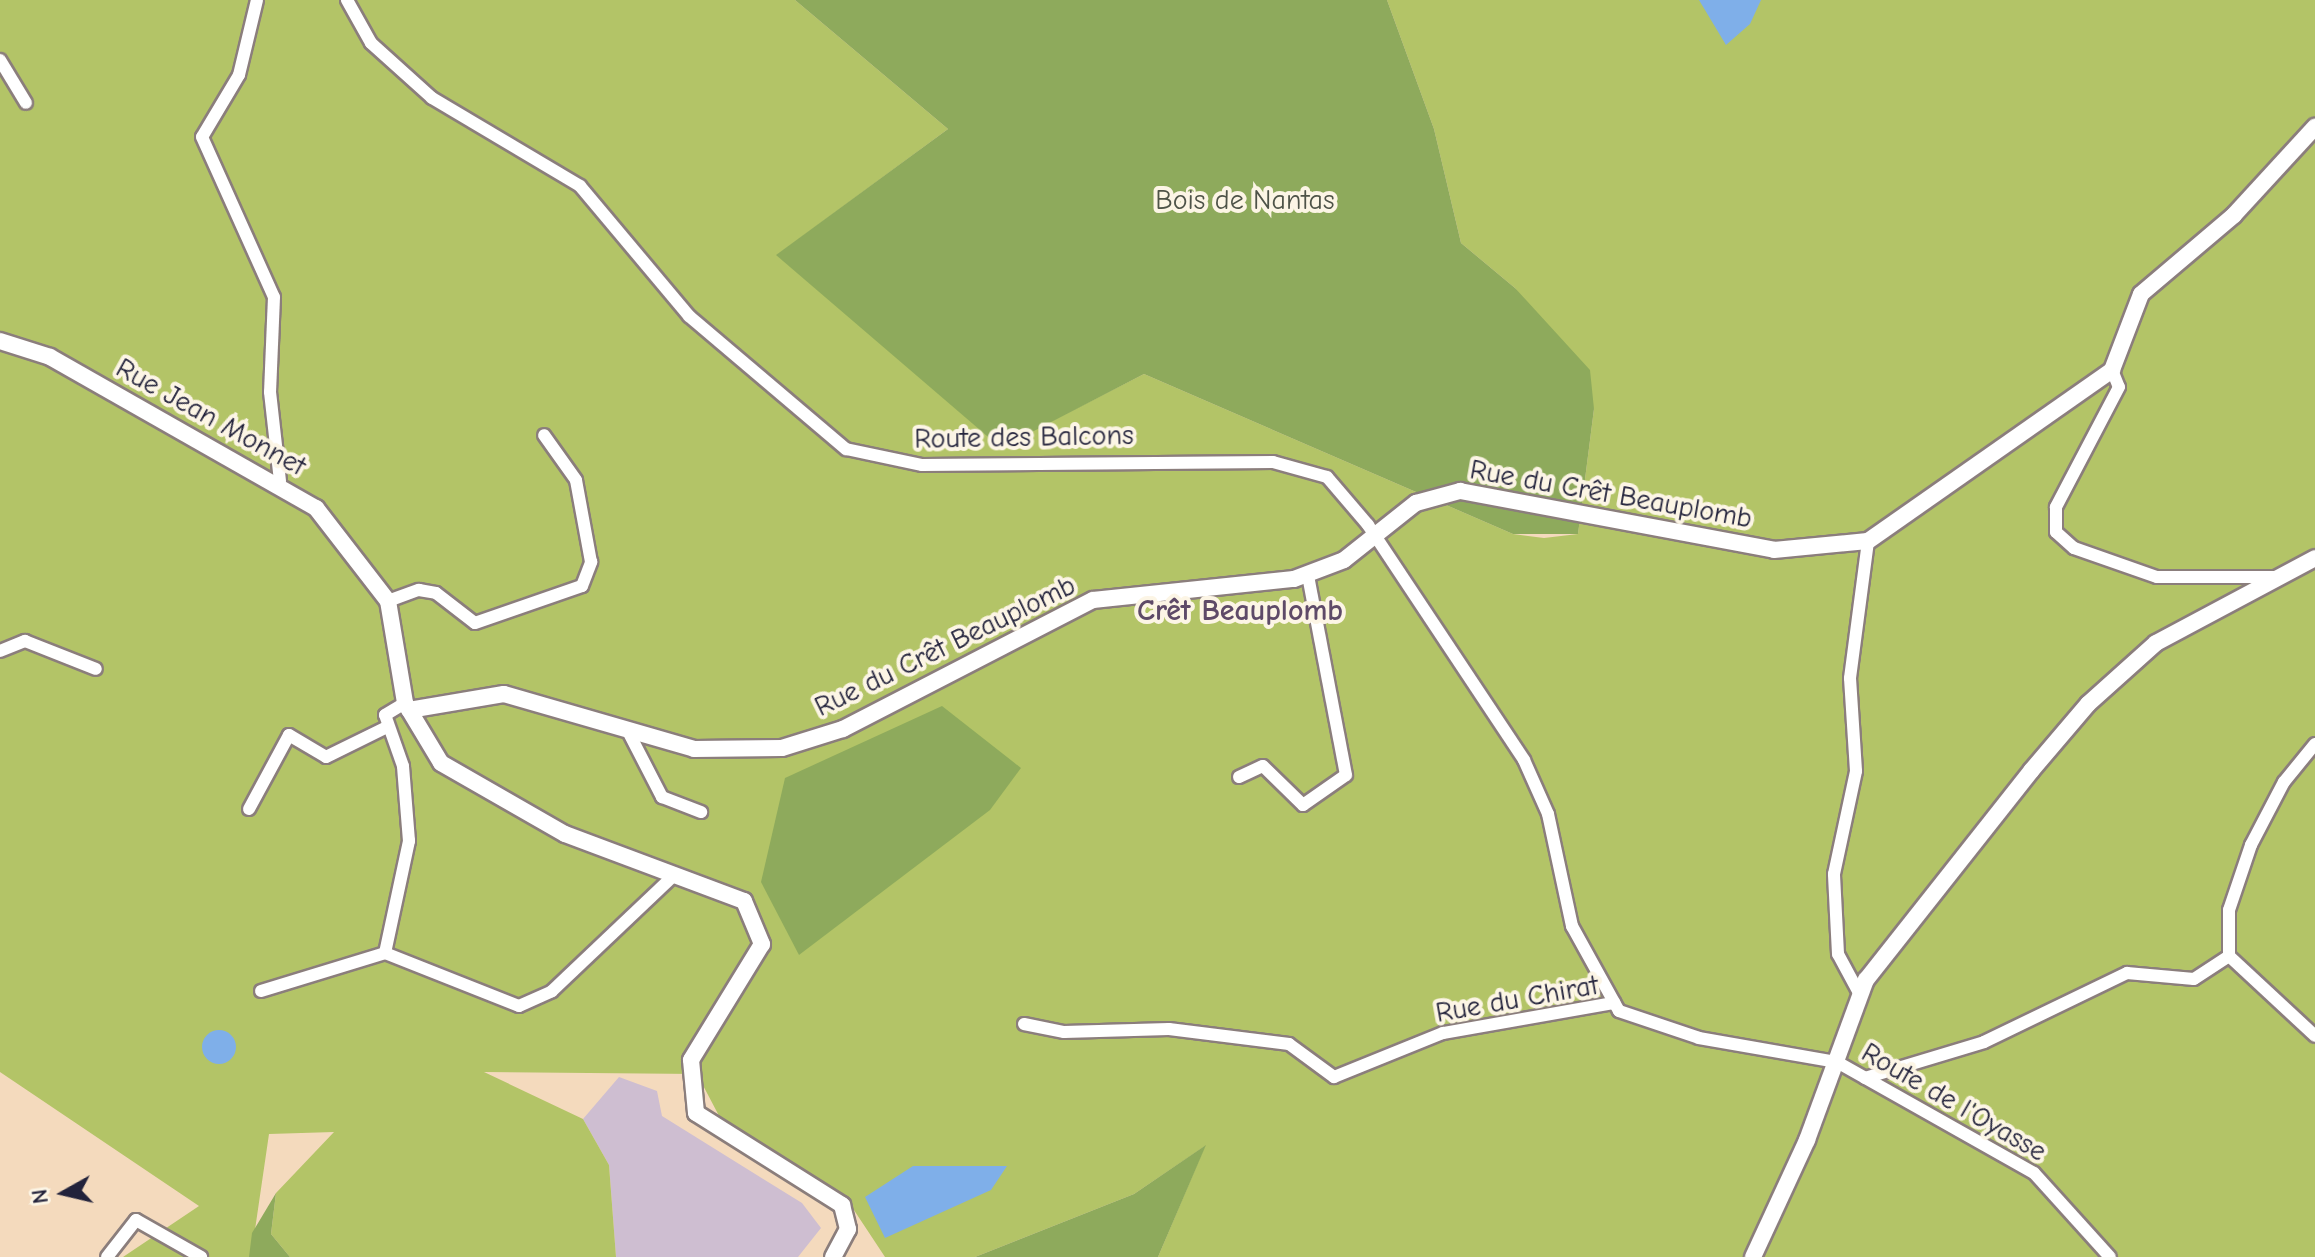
<!DOCTYPE html>
<meta charset="utf-8">
<style>
body{margin:0}
#map{position:relative;width:2315px;height:1257px;overflow:hidden;background:#f4dabd;font-family:"Comic Neue",sans-serif}
div>[style]{position:absolute}
[style*='--x']{left:calc(var(--x)*1px);top:calc(var(--y)*1px);width:calc(var(--w)*1px);rotate:calc(var(--a)*1deg)}
.industrial>*{inset:0;background:#cebed1}
.green>*{inset:0;background:#b3c467}
.forest>*{inset:0;background:#8eaa5c}
.water>*{inset:0;background:#7fafe9}
.round{border-radius:50%}
.roads{filter:drop-shadow(2px 0 #8b7e7c) drop-shadow(-2px 0 #8b7e7c) drop-shadow(0 2px #8b7e7c) drop-shadow(0 -2px #8b7e7c)}
.street>*{height:12px;margin:-6px;padding:0 6px;transform-origin:6px;border-radius:6px;background:#fff}
.secondary>*{height:16px;margin:-8px;padding:0 8px;transform-origin:8px;border-radius:8px;background:#fff}
span{translate:-50% -50%;white-space:nowrap;text-align:center;line-height:1.15;-webkit-text-stroke:8px #fcf5e5;paint-order:stroke}
.park-label{font-size:28px;color:#4e5348}
.street-label{font-size:28px;color:#22223b}
.neighbourhood-label{font-size:30px;color:#5e4a68;font-weight:700}
.north{position:absolute;left:24px;top:1153px;width:80px;height:80px;-webkit-text-stroke:6px #fcf5e5;paint-order:stroke;rotate:262deg;font-size:22px;font-weight:700;line-height:32px;text-align:center;color:#22223b}
.north::after{content:'';display:block;margin:auto;width:28px;height:36px;background:#22223b;clip-path:polygon(50% 0,100% 100%,50% 72%,0 100%)}
</style>
<div id="map">
<div class="industrial">
<i style="clip-path:polygon(619px 1077px,657px 1091px,662px 1116px,802px 1203px,821px 1228px,798px 1257px,616px 1257px,609px 1165px,583px 1119px)"></i>
</div>
<div class="green">
<i style="clip-path:polygon(0 0,795px 0,948px 129px,777px 255px,1001px 447px,1144px 374px,1513px 534px,1544px 538px,1578px 534px,1594px 409px,1515px 288px,1461px 243px,1434px 129px,1387px 0,2315px 0,2315px 1257px,1158px 1257px,1205px 1146px,1134px 1194px,975px 1257px,885px 1257px,846px 1198px,727px 1131px,697px 1074px,484px 1072px,583px 1119px,609px 1165px,616px 1257px,290px 1257px,271px 1234px,276px 1193px,334px 1132px,269px 1134px,251px 1257px,123px 1257px,199px 1206px,0 1072px)"></i>
</div>
<div class="forest">
<i style="clip-path:polygon(795px 0,1387px 0,1434px 129px,1461px 243px,1515px 288px,1590px 370px,1594px 409px,1578px 534px,1513px 534px,1144px 374px,1001px 448px,776px 255px,948px 129px)"></i>
<i style="clip-path:polygon(942px 706px,1021px 768px,990px 810px,799px 955px,761px 882px,785px 778px)"></i>
<i style="clip-path:polygon(1206px 1145px,1158px 1257px,975px 1257px,1134px 1194px)"></i>
<i style="clip-path:polygon(276px 1193px,271px 1234px,290px 1257px,249px 1257px,252px 1233px)"></i>
</div>
<div class="water">
<i style="clip-path:polygon(1699px 0,1761px 0,1750px 24px,1726px 45px)"></i>
<i class="round" style="left:202px;top:1030px;width:34px;height:34px"></i>
<i style="clip-path:polygon(913px 1166px,1007px 1166px,991px 1190px,885px 1238px,865px 1197px)"></i>
</div>
<div class="roads">
<div class="street">
<i style="--x:257;--y:0;--w:77;--a:103.5"></i>
<i style="--x:239;--y:75;--w:72;--a:120.8"></i>
<i style="--x:202;--y:137;--w:175;--a:65.8"></i>
<i style="--x:274;--y:297;--w:95;--a:92.4"></i>
<i style="--x:270;--y:392;--w:90;--a:83.6"></i>
<i style="--x:347;--y:0;--w:49;--a:60.8"></i>
<i style="--x:371;--y:43;--w:82;--a:42"></i>
<i style="--x:432;--y:98;--w:172;--a:30.7"></i>
<i style="--x:580;--y:186;--w:170;--a:50"></i>
<i style="--x:689;--y:316;--w:206;--a:40.3"></i>
<i style="--x:846;--y:449;--w:78;--a:11.9"></i>
<i style="--x:922;--y:465;--w:351;--a:-0.5"></i>
<i style="--x:1273;--y:462;--w:56;--a:15.5"></i>
<i style="--x:1327;--y:477;--w:63;--a:49.5"></i>
<i style="--x:1368;--y:525;--w:282;--a:56.4"></i>
<i style="--x:1524;--y:760;--w:59;--a:66"></i>
<i style="--x:1548;--y:814;--w:115;--a:77.9"></i>
<i style="--x:1572;--y:926;--w:97;--a:61.1"></i>
<i style="--x:1619;--y:1011;--w:84;--a:18.6"></i>
<i style="--x:1699;--y:1038;--w:140;--a:9.9"></i>
<i style="--x:1837;--y:1062;--w:226;--a:29.4"></i>
<i style="--x:2034;--y:1173;--w:113;--a:47.9"></i>
<i style="--x:0;--y:60;--w:50;--a:58.8"></i>
<i style="--x:2112;--y:370;--w:18;--a:68"></i>
<i style="--x:2119;--y:387;--w:136;--a:117.7"></i>
<i style="--x:2056;--y:507;--w:25;--a:90"></i>
<i style="--x:2056;--y:532;--w:24;--a:42"></i>
<i style="--x:2074;--y:548;--w:88;--a:19.3"></i>
<i style="--x:2157;--y:577;--w:119;--a:0"></i>
<i style="--x:388;--y:601;--w:33;--a:-20"></i>
<i style="--x:419;--y:590;--w:17;--a:10"></i>
<i style="--x:436;--y:593;--w:49;--a:37.6"></i>
<i style="--x:475;--y:623;--w:113;--a:-19.1"></i>
<i style="--x:582;--y:586;--w:26;--a:-69"></i>
<i style="--x:591;--y:562;--w:83;--a:-100.4"></i>
<i style="--x:576;--y:480;--w:55;--a:-125.4"></i>
<i style="--x:0;--y:651;--w:27;--a:-22"></i>
<i style="--x:25;--y:641;--w:76;--a:21.5"></i>
<i style="--x:630;--y:735;--w:70;--a:62.7"></i>
<i style="--x:662;--y:797;--w:42;--a:21"></i>
<i style="--x:1239;--y:777;--w:26;--a:-25"></i>
<i style="--x:1263;--y:766;--w:56;--a:44.3"></i>
<i style="--x:1303;--y:805;--w:52;--a:-34.9"></i>
<i style="--x:1346;--y:775;--w:204;--a:-100.8"></i>
<i style="--x:249;--y:809;--w:84;--a:-61.6"></i>
<i style="--x:289;--y:735;--w:43;--a:30.7"></i>
<i style="--x:326;--y:757;--w:66;--a:-26.2"></i>
<i style="--x:385;--y:953;--w:144;--a:21.6"></i>
<i style="--x:519;--y:1006;--w:36;--a:-24"></i>
<i style="--x:552;--y:991;--w:166;--a:-43.5"></i>
<i style="--x:2229;--y:956;--w:117;--a:42.9"></i>
<i style="--x:261;--y:991;--w:130;--a:-17"></i>
<i style="--x:385;--y:953;--w:115;--a:-77.9"></i>
<i style="--x:409;--y:841;--w:75;--a:-94.6"></i>
<i style="--x:403;--y:766;--w:54;--a:-109.4"></i>
<i style="--x:385;--y:715;--w:23;--a:-31"></i>
<i style="--x:1859;--y:993;--w:44;--a:-118.3"></i>
<i style="--x:1838;--y:954;--w:80;--a:-92.9"></i>
<i style="--x:1834;--y:874;--w:105;--a:-77.9"></i>
<i style="--x:1856;--y:771;--w:93;--a:-93.7"></i>
<i style="--x:1850;--y:678;--w:138;--a:-82.5"></i>
<i style="--x:1024;--y:1024;--w:41;--a:11.3"></i>
<i style="--x:1064;--y:1032;--w:105;--a:-1.6"></i>
<i style="--x:1169;--y:1029;--w:121;--a:7.1"></i>
<i style="--x:1289;--y:1044;--w:56;--a:36.3"></i>
<i style="--x:1334;--y:1077;--w:118;--a:-22"></i>
<i style="--x:1443;--y:1033;--w:174;--a:-10"></i>
<i style="--x:1865;--y:1078;--w:124;--a:-16.8"></i>
<i style="--x:1984;--y:1042;--w:159;--a:-25.8"></i>
<i style="--x:2127;--y:973;--w:67;--a:5.1"></i>
<i style="--x:2194;--y:979;--w:42;--a:-33.3"></i>
<i style="--x:2229;--y:956;--w:46;--a:-90"></i>
<i style="--x:2229;--y:910;--w:69;--a:-71.3"></i>
<i style="--x:2251;--y:845;--w:71;--a:-62.4"></i>
<i style="--x:2284;--y:782;--w:49;--a:-50.8"></i>
<i style="--x:107;--y:1257;--w:47;--a:-51.9"></i>
<i style="--x:136;--y:1220;--w:75;--a:29.6"></i>
</div>
<div class="secondary">
<i style="--x:0;--y:341;--w:52;--a:17.7"></i>
<i style="--x:50;--y:357;--w:306;--a:29.6"></i>
<i style="--x:316;--y:508;--w:118;--a:52.3"></i>
<i style="--x:388;--y:601;--w:103;--a:80.5"></i>
<i style="--x:405;--y:703;--w:70;--a:59"></i>
<i style="--x:441;--y:763;--w:143;--a:29.8"></i>
<i style="--x:565;--y:834;--w:191;--a:20.5"></i>
<i style="--x:744;--y:901;--w:47;--a:67.3"></i>
<i style="--x:762;--y:944;--w:136;--a:121.5"></i>
<i style="--x:691;--y:1060;--w:53;--a:84.6"></i>
<i style="--x:696;--y:1113;--w:173;--a:32.2"></i>
<i style="--x:842;--y:1205;--w:25;--a:76"></i>
<i style="--x:848;--y:1229;--w:32;--a:118"></i>
<i style="--x:409;--y:710;--w:96;--a:-9.6"></i>
<i style="--x:504;--y:694;--w:198;--a:16.1"></i>
<i style="--x:694;--y:749;--w:88;--a:-0.7"></i>
<i style="--x:782;--y:748;--w:64;--a:-17.3"></i>
<i style="--x:843;--y:729;--w:281;--a:-27.3"></i>
<i style="--x:1093;--y:600;--w:202;--a:-6"></i>
<i style="--x:1294;--y:579;--w:53;--a:-20.8"></i>
<i style="--x:1344;--y:560;--w:92;--a:-38.4"></i>
<i style="--x:1416;--y:503;--w:46;--a:-15.3"></i>
<i style="--x:1460;--y:491;--w:319;--a:10.6"></i>
<i style="--x:1774;--y:550;--w:94;--a:-5.5"></i>
<i style="--x:1868;--y:541;--w:298;--a:-35"></i>
<i style="--x:2112;--y:370;--w:81;--a:-69.1"></i>
<i style="--x:2141;--y:294;--w:122;--a:-40.3"></i>
<i style="--x:2234;--y:215;--w:120;--a:-47.4"></i>
<i style="--x:1753;--y:1257;--w:129;--a:-65.2"></i>
<i style="--x:1807;--y:1140;--w:171;--a:-69.8"></i>
<i style="--x:1866;--y:980;--w:266;--a:-51.7"></i>
<i style="--x:2031;--y:771;--w:88;--a:-49.6"></i>
<i style="--x:2088;--y:704;--w:91;--a:-41.9"></i>
<i style="--x:2156;--y:643;--w:180;--a:-28.1"></i>
</div>
</div>
<div class="park-label">
<span style="left:1245px;top:200px">Bois de Nantas</span>
</div>
<div class="street-label">
<span style="left:211px;top:417px;rotate:29deg">Rue Jean Monnet</span>
<span style="left:1024px;top:437px;rotate:-1deg">Route des Balcons</span>
<span style="left:1611px;top:494px;rotate:10deg">Rue du Crêt Beauplomb</span>
<span style="left:945px;top:646px;rotate:-26deg">Rue du Crêt Beauplomb</span>
<span style="left:1517px;top:999px;rotate:-10deg">Rue du Chirat</span>
<span style="left:1954px;top:1102px;rotate:30deg">Route de l'Oyasse</span>
</div>
<div class="neighbourhood-label">
<span style="left:1240px;top:611px">Crêt Beauplomb</span>
</div>
<div class="north">N</div>
</div>
